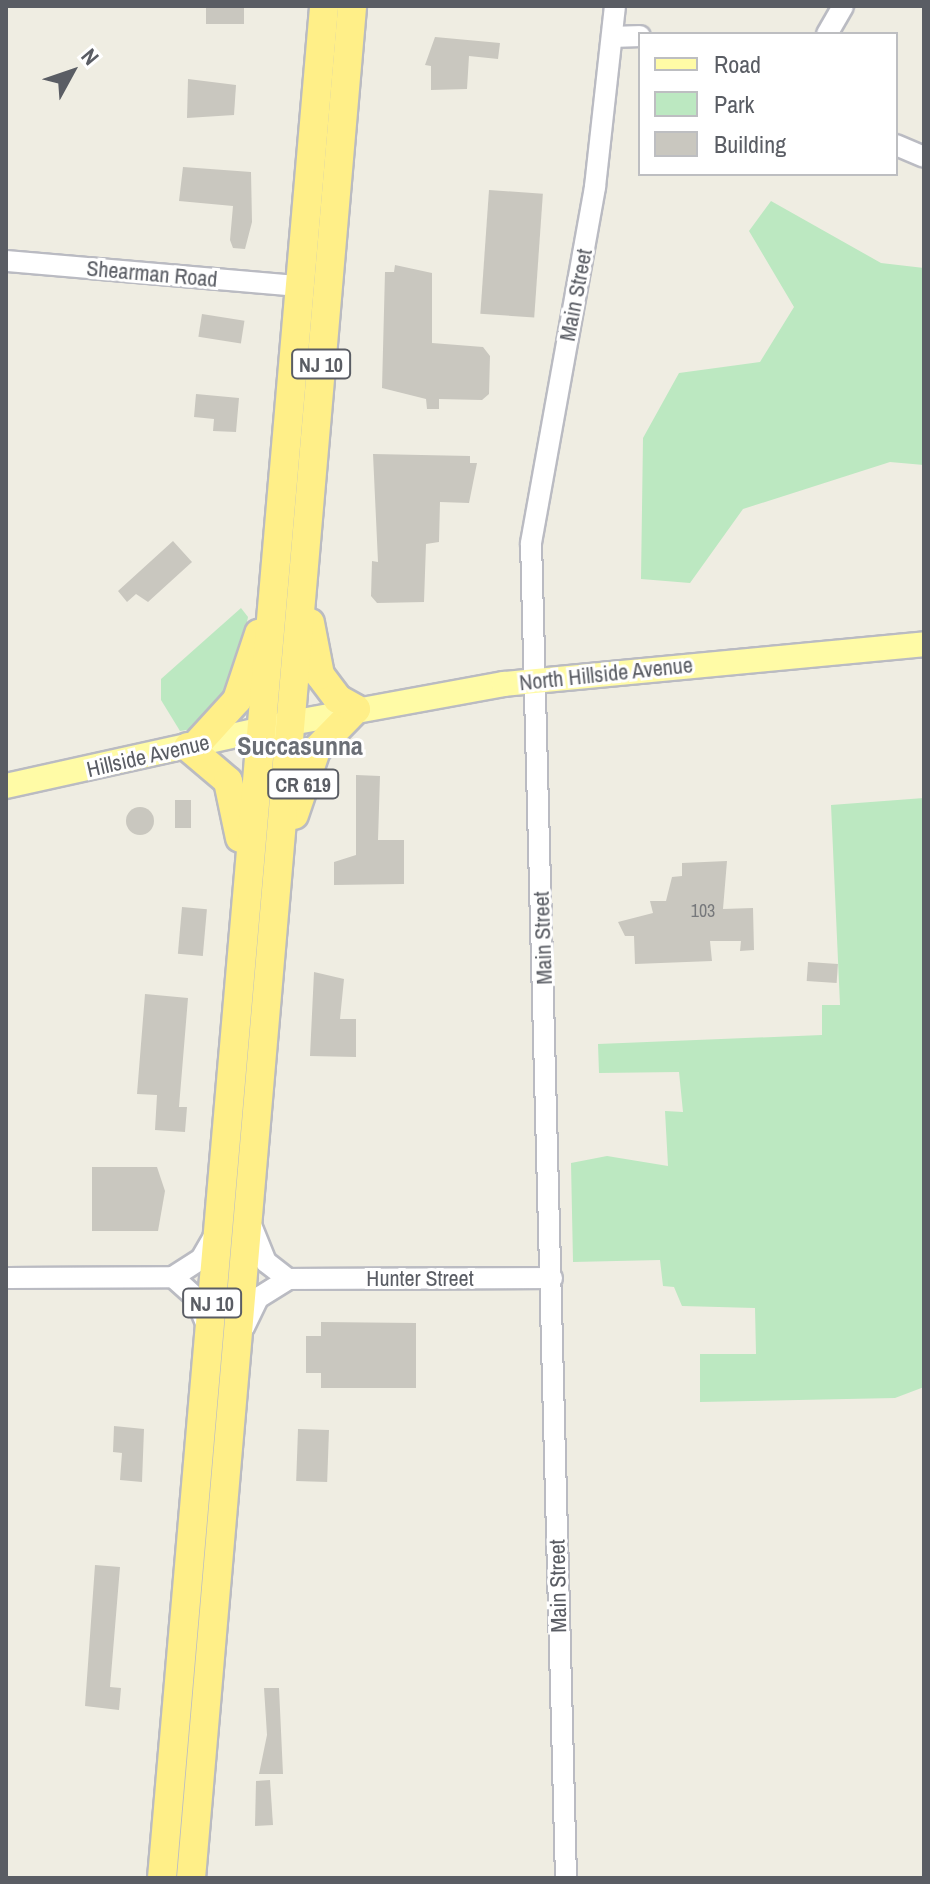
<!DOCTYPE html>
<style>
body{margin:0}
#map{position:relative;width:930px;height:1884px;overflow:hidden;background:#efede2;font-family:"Archivo Narrow",sans-serif}
div>[style]{position:absolute}
[style*='--x']{left:calc(var(--x)*1px);top:calc(var(--y)*1px);width:calc(var(--w)*1px);rotate:calc(var(--a)*1deg)}
.green>*{inset:0;background:#bce8c1}
.building>*{inset:0;background:#c9c7bf;transform-origin:0 0}
.round{border-radius:50%}
.roads{filter:drop-shadow(2px 0 #babbc2) drop-shadow(-2px 0 #babbc2) drop-shadow(0 2px #babbc2) drop-shadow(0 -2px #babbc2)}
.minor>*{height:20px;margin:-10px;padding:0 10px;transform-origin:10px;border-radius:10px;background:#fff}
.major>*{height:24px;margin:-12px;padding:0 12px;transform-origin:12px;border-radius:12px;background:#fffba6}
.highway>*{height:28px;margin:-14px;padding:0 14px;transform-origin:14px;border-radius:14px;background:#ffef88}
span{translate:-50% -50%;white-space:nowrap;text-align:center;line-height:1.15;-webkit-text-stroke:6px #fff;paint-order:stroke}
.number-label{font-size:18px;color:#76787b}
.number-label span{-webkit-text-stroke-width:0}
.shield-label span{padding:2px 6px;background:#fff;border:2px solid;border-radius:6px;-webkit-text-stroke-width:0}
.shield-label{font-size:20px;color:#5a5d64;font-weight:700}
.street-label{font-size:22px;color:#5a5d64}
.quarter-label{font-size:26px;color:#6b6f76;font-weight:700}
.frame{position:absolute;inset:0;border:8px solid #5a5d64;pointer-events:none}
.legend{position:absolute;left:638px;top:32px;width:260px;height:144px;box-sizing:border-box;background:#fff;border:2px solid #bdbec1;margin:0;padding:10px 14px;list-style:none;font-size:24px;color:#5a5d64}
.legend li{display:flex;align-items:center;gap:16px;height:40px}
.legend b{width:40px;border:2px solid #bdbec1}
.north{position:absolute;left:32px;top:32px;width:80px;height:80px;-webkit-text-stroke:6px #fff;paint-order:stroke;rotate:50deg;font-size:22px;font-weight:700;line-height:32px;text-align:center;color:#5a5d64}
.north::after{content:'';display:block;margin:auto;width:28px;height:36px;background:#5a5d64;clip-path:polygon(50% 0,100% 100%,50% 72%,0 100%)}
</style>
<div id="map">
<div class="green">
<i style="clip-path:polygon(771px 201px,881px 263px,924px 268px,924px 465px,890px 462px,743px 509px,690px 583px,641px 579px,643px 438px,679px 373px,760px 362px,794px 307px,749px 231px)"></i>
<i style="clip-path:polygon(241px 608px,248px 617px,233px 692px,199px 728px,180px 731px,161px 700px,161px 679px)"></i>
<i style="clip-path:polygon(924px 798px,924px 1387px,895px 1398px,700px 1402px,700px 1354px,756px 1354px,755px 1308px,682px 1306px,674px 1287px,663px 1286px,660px 1260px,573px 1262px,571px 1163px,607px 1156px,668px 1166px,665px 1111px,683px 1112px,679px 1072px,599px 1073px,598px 1044px,822px 1035px,822px 1005px,840px 1005px,831px 805px)"></i>
</div>
<div class="building">
<i style="left:206px;top:6px;width:38px;height:18px"></i>
<i style="clip-path:polygon(435px 37px,500px 43px,498px 59px,469px 56px,467px 89px,431px 90px,431px 66px,425px 65px)"></i>
<i style="clip-path:polygon(188px 79px,236px 85px,234px 115px,187px 118px)"></i>
<i style="clip-path:polygon(183px 167px,251px 172px,252px 222px,245px 249px,233px 248px,230px 240px,233px 206px,179px 201px)"></i>
<i style="left:489px;top:190px;width:54px;height:124px;rotate:4deg"></i>
<i style="clip-path:polygon(395px 265px,432px 273px,432px 343px,483px 347px,490px 356px,489px 394px,482px 400px,439px 399px,439px 409px,427px 409px,426px 399px,382px 388px,385px 272px,394px 272px)"></i>
<i style="left:202px;top:314px;width:43px;height:23px;rotate:9deg"></i>
<i style="clip-path:polygon(196px 394px,239px 398px,236px 432px,213px 431px,214px 419px,194px 417px)"></i>
<i style="clip-path:polygon(373px 454px,470px 456px,470px 463px,477px 463px,469px 503px,440px 502px,439px 542px,426px 544px,424px 602px,377px 603px,371px 596px,372px 561px,378px 562px)"></i>
<i style="clip-path:polygon(173px 541px,192px 562px,148px 602px,136px 594px,127px 602px,118px 591px)"></i>
<i style="clip-path:polygon(356px 775px,380px 776px,378px 840px,404px 840px,404px 884px,334px 885px,334px 862px,356px 855px)"></i>
<i style="left:175px;top:800px;width:16px;height:28px"></i>
<i class="round" style="left:126px;top:807px;width:28px;height:28px"></i>
<i style="clip-path:polygon(727px 861px,723px 909px,753px 908px,754px 950px,740px 951px,741px 941px,710px 941px,712px 961px,635px 964px,634px 936px,625px 936px,618px 922px,653px 913px,650px 901px,666px 901px,672px 877px,682px 876px,682px 863px)"></i>
<i style="left:182px;top:907px;width:25px;height:47px;rotate:5deg"></i>
<i style="left:808px;top:962px;width:30px;height:19px;rotate:4deg"></i>
<i style="clip-path:polygon(314px 972px,344px 979px,340px 1019px,356px 1019px,356px 1057px,310px 1056px)"></i>
<i style="clip-path:polygon(145px 994px,188px 998px,179px 1107px,187px 1107px,185px 1132px,155px 1130px,157px 1095px,137px 1094px)"></i>
<i style="clip-path:polygon(92px 1167px,157px 1167px,165px 1191px,158px 1231px,92px 1231px)"></i>
<i style="clip-path:polygon(321px 1322px,416px 1323px,416px 1388px,321px 1388px,321px 1373px,306px 1373px,306px 1336px,321px 1336px)"></i>
<i style="clip-path:polygon(114px 1426px,144px 1429px,142px 1482px,120px 1480px,122px 1453px,113px 1452px)"></i>
<i style="left:298px;top:1429px;width:31px;height:52px;rotate:2deg"></i>
<i style="clip-path:polygon(95px 1565px,120px 1567px,110px 1687px,121px 1688px,119px 1710px,85px 1706px)"></i>
<i style="clip-path:polygon(264px 1688px,279px 1688px,283px 1774px,259px 1774px,267px 1735px)"></i>
<i style="clip-path:polygon(270px 1780px,273px 1825px,255px 1826px,256px 1781px)"></i>
</div>
<div class="roads">
<div class="minor">
<i style="--x:827;--y:34;--w:32;--a:-60"></i>
<i style="--x:613;--y:37;--w:27;--a:-2"></i>
<i style="--x:896;--y:145;--w:30;--a:23"></i>
<i style="--x:6;--y:261;--w:293;--a:4.9"></i>
<i style="--x:251;--y:1225;--w:40;--a:68"></i>
<i style="--x:266;--y:1262;--w:28;--a:38"></i>
<i style="--x:173;--y:1277;--w:30;--a:42"></i>
<i style="--x:195;--y:1297;--w:34;--a:67"></i>
<i style="--x:6;--y:1278;--w:167;--a:-0.3"></i>
<i style="--x:173;--y:1277;--w:33;--a:-33"></i>
<i style="--x:201;--y:1259;--w:28;--a:-60"></i>
<i style="--x:244;--y:1327;--w:32;--a:-64"></i>
<i style="--x:258;--y:1298;--w:36;--a:-32"></i>
<i style="--x:288;--y:1279;--w:264;--a:-0.2"></i>
<i style="--x:566;--y:1878;--w:1335;--a:-91.5"></i>
<i style="--x:531;--y:543;--w:362;--a:-79.8"></i>
<i style="--x:595;--y:187;--w:182;--a:-83.7"></i>
</div>
<div class="major">
<i style="--x:6;--y:786;--w:292;--a:-12.5"></i>
<i style="--x:291;--y:723;--w:217;--a:-10.4"></i>
<i style="--x:504;--y:684;--w:422;--a:-5.4"></i>
</div>
<div class="highway">
<i style="--x:197;--y:744;--w:59;--a:-47.7"></i>
<i style="--x:237;--y:700;--w:70;--a:-71.6"></i>
<i style="--x:188;--y:747;--w:52;--a:40.4"></i>
<i style="--x:228;--y:781;--w:58;--a:78.1"></i>
<i style="--x:294;--y:815;--w:69;--a:-71.3"></i>
<i style="--x:316;--y:750;--w:57;--a:-45.7"></i>
<i style="--x:356;--y:709;--w:21;--a:-151"></i>
<i style="--x:338;--y:699;--w:30;--a:-127"></i>
<i style="--x:320;--y:675;--w:53;--a:-100.9"></i>
<i style="--x:162;--y:1878;--w:1879;--a:-85.05"></i>
<i style="--x:191;--y:1878;--w:1879;--a:-85.08"></i>
</div>
</div>
<div class="number-label">
<span style="left:703px;top:911px">103</span>
</div>
<div class="shield-label">
<span style="left:321px;top:364px">NJ 10</span>
<span style="left:303px;top:784px">CR 619</span>
<span style="left:212px;top:1303px">NJ 10</span>
</div>
<div class="street-label">
<span style="left:152px;top:274px;rotate:5deg">Shearman Road</span>
<span style="left:576px;top:295px;rotate:-79deg">Main Street</span>
<span style="left:606px;top:674px;rotate:-6deg">North Hillside Avenue</span>
<span style="left:148px;top:756px;rotate:-13deg">Hillside Avenue</span>
<span style="left:543px;top:938px;rotate:-92deg">Main Street</span>
<span style="left:420px;top:1279px">Hunter Street</span>
<span style="left:558px;top:1586px;rotate:-91deg">Main Street</span>
</div>
<div class="quarter-label">
<span style="left:300px;top:746px">Succasunna</span>
</div>
<div class="frame"></div>
<ul class="legend">
<li><b style="height:10px;background:#fffba6"></b>Road</li>
<li><b style="height:22px;background:#bce8c1"></b>Park</li>
<li><b style="height:22px;background:#c9c7bf"></b>Building</li>
</ul>
<div class="north">N</div>
</div>
